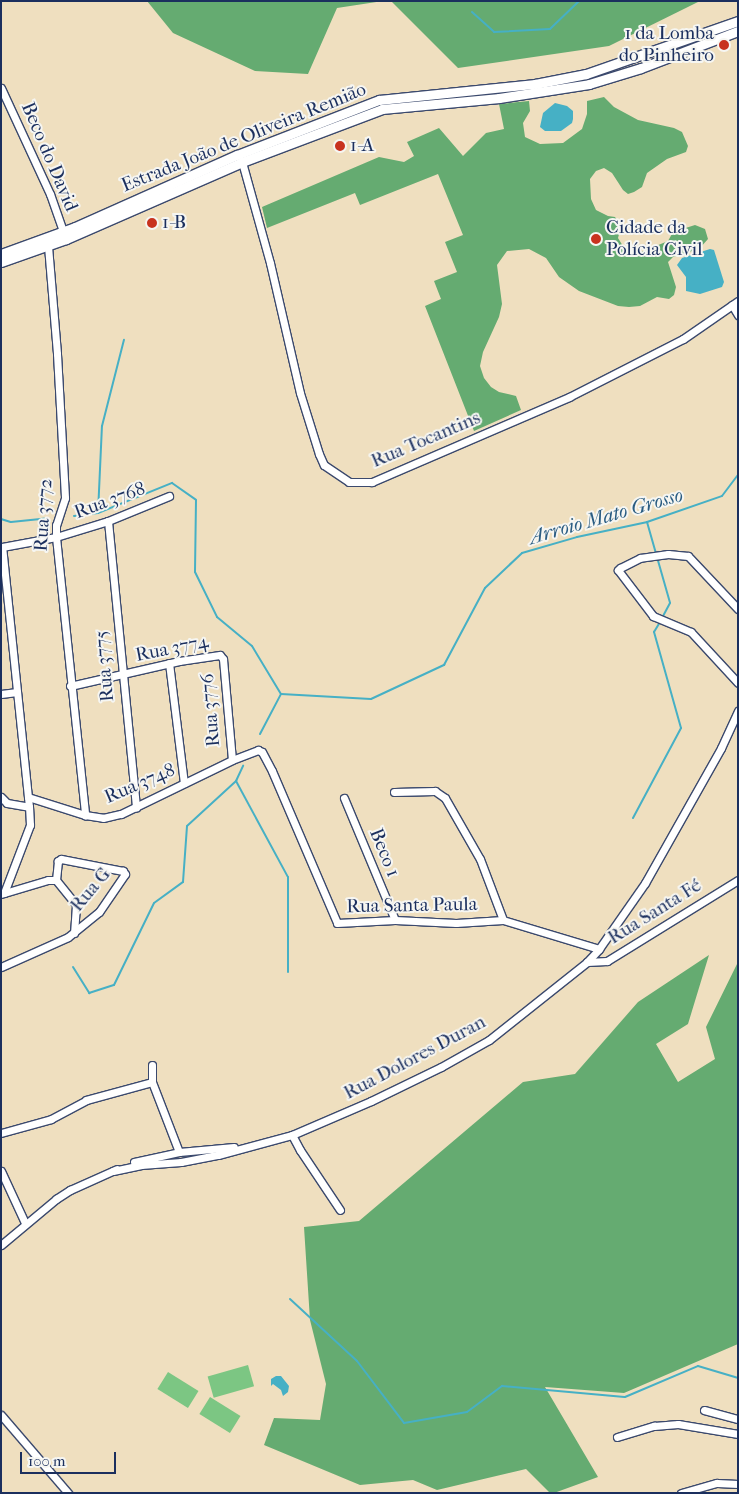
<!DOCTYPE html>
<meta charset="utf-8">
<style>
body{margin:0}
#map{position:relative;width:739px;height:1494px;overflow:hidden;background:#efdfbf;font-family:"IM FELL French Canon",serif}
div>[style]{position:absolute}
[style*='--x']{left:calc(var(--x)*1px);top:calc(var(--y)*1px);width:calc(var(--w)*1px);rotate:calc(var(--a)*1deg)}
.green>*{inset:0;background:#7cc683;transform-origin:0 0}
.forest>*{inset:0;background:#65ab71}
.water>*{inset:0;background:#46b0c5}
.stream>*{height:2px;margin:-1px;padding:0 1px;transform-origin:1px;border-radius:1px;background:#46b0c5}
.roads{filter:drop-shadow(1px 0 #3b496d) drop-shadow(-1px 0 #3b496d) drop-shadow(0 1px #3b496d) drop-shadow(0 -1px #3b496d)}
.minor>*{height:7px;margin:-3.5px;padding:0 3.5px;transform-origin:3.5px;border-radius:3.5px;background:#fff}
.major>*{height:9px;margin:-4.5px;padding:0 4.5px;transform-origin:4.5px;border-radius:4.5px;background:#fff}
.dots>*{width:14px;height:14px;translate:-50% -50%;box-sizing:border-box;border:2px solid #f6f6f2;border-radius:50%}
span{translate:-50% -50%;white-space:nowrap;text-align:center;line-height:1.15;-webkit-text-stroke:4px #f6f6f2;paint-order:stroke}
.poi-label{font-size:19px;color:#1b2f5e}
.right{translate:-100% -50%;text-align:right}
.left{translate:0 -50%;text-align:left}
.street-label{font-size:19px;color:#1b2f5e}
.water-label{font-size:20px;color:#2a5c82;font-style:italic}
.frame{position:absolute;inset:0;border:2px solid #1b2f5e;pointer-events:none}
.scale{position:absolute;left:20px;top:1452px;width:96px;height:22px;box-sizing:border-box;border:2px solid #1b2f5e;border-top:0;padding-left:6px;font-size:15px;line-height:18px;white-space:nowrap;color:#1b2f5e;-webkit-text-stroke:4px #f6f6f2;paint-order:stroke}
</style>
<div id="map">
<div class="green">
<i style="left:248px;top:1365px;width:22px;height:42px;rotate:74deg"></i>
<i style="left:168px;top:1372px;width:36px;height:20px;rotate:32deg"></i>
<i style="left:210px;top:1397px;width:36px;height:20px;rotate:32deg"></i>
</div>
<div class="forest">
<i style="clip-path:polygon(147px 1px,383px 1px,337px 8px,308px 74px,255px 71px,173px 33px)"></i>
<i style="clip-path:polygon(391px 1px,700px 1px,609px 46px,458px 68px)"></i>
<i style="clip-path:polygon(604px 97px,614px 107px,638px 120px,674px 128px,682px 132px,688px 146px,686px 152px,667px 159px,647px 173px,642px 187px,634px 192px,628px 194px,623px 190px,612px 173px,604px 168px,596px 171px,590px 179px,591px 199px,596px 210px,608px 216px,615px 217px,621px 227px,618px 238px,626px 251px,639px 253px,668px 241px,673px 232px,695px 225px,705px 229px,708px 239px,699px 249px,673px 257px,668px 262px,676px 287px,674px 295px,669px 299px,657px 297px,640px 306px,629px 307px,618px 306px,579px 291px,559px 277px,546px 258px,529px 249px,507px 251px,497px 265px,502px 304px,499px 317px,483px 352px,480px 366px,484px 378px,491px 387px,499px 392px,516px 396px,521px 410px,474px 431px,425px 306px,441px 299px,434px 281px,457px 272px,445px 242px,463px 235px,438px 174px,360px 205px,355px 193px,267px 228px,262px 207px,379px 157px,404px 162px,414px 156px,407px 142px,439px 128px,463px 156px,486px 133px,504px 129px,499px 104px,529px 101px,530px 111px,523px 123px,525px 137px,540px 144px,563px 143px,582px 129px,587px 114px,587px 101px)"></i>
<i style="clip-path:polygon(709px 955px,688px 1024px,656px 1044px,678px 1082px,715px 1059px,706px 1027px,738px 962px,738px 1344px,624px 1393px,545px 1387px,598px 1477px,554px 1493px,550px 1493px,526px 1469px,437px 1490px,413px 1480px,360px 1485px,264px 1445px,274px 1418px,320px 1420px,326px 1384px,310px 1320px,304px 1227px,359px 1221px,523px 1082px,575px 1074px,638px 1002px)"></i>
</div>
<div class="water">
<i style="clip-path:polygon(555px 103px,567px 106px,573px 111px,573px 119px,572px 123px,561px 131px,545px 131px,540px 127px,543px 113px)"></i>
<i style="clip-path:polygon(710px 249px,714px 250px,724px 282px,722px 287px,700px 294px,686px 291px,686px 277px,677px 265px,682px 258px)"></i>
<i style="clip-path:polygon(276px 1376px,281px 1376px,289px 1386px,288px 1392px,283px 1396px,281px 1390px,273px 1384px,271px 1386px,271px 1379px)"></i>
</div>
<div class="stream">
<i style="--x:472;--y:12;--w:30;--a:42"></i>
<i style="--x:494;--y:32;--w:56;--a:-3.1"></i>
<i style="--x:550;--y:29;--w:40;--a:-44"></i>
<i style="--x:98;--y:513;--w:87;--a:-87.4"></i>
<i style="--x:102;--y:426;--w:89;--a:-75.7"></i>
<i style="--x:74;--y:516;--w:24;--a:-7"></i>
<i style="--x:98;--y:513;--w:80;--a:-22.1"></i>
<i style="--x:172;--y:483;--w:29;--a:35"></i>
<i style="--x:196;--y:500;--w:72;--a:90.8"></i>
<i style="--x:195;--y:572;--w:50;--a:63.9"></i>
<i style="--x:217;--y:617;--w:45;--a:39.6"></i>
<i style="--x:252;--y:646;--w:56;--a:58.9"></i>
<i style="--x:1;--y:519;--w:10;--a:17"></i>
<i style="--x:11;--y:522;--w:37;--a:-6"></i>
<i style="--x:647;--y:522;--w:84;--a:74.1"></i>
<i style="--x:670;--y:603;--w:17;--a:118"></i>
<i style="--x:260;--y:734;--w:45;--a:-62.3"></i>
<i style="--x:281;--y:694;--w:90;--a:3.2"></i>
<i style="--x:371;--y:699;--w:81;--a:-25"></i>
<i style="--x:444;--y:665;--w:87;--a:-62"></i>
<i style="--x:485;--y:588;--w:51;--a:-43.4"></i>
<i style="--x:522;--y:553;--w:57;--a:-16.2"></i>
<i style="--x:577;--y:537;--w:72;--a:-12.1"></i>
<i style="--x:647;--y:522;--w:79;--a:-19.1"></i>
<i style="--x:722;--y:496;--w:26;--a:-53"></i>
<i style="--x:236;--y:781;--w:109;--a:61.6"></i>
<i style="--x:288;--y:877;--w:95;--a:90"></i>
<i style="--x:633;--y:818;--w:102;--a:-61.9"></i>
<i style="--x:681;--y:728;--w:100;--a:-105.7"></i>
<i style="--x:654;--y:632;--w:12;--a:-59"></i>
<i style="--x:73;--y:967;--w:31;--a:58"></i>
<i style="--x:89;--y:993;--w:26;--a:-18"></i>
<i style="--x:114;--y:985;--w:91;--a:-64"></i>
<i style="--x:154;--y:903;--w:36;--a:-36"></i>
<i style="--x:183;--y:882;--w:56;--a:-85.9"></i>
<i style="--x:187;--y:826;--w:67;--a:-42.6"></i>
<i style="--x:236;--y:781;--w:17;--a:-65"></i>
<i style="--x:290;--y:1299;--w:91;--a:42.8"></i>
<i style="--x:357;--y:1361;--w:78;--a:52.8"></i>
<i style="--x:404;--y:1423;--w:64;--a:-9.9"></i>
<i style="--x:467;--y:1412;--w:44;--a:-36.6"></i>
<i style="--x:502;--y:1386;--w:123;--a:5.1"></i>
<i style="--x:625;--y:1397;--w:79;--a:-23"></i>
<i style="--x:698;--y:1366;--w:42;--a:16.7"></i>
</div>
<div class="roads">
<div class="minor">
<i style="--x:1;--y:88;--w:117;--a:65.2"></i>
<i style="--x:50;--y:194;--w:42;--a:70.7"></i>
<i style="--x:242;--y:162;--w:105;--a:74.5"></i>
<i style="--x:270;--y:263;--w:133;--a:77"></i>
<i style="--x:300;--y:393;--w:64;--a:72.7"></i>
<i style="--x:319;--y:454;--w:12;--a:66"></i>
<i style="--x:324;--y:465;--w:30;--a:34"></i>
<i style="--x:349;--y:482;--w:23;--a:0"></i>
<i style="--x:372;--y:482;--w:215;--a:-23.3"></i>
<i style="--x:569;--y:397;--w:128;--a:-27"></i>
<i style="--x:683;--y:339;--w:67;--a:-34.6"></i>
<i style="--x:48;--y:246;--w:108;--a:85.2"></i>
<i style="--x:57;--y:354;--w:144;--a:86.8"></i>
<i style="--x:65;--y:498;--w:28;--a:108"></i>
<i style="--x:56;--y:525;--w:12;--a:90"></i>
<i style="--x:56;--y:537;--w:280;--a:84"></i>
<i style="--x:732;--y:305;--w:12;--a:59"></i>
<i style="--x:108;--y:521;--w:288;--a:84.4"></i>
<i style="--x:738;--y:609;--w:73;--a:-133.3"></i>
<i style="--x:688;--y:556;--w:20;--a:-174"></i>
<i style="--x:668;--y:554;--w:28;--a:172"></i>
<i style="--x:640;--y:558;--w:22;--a:153"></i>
<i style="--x:620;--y:568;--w:3;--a:135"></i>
<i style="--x:618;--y:570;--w:58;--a:52.7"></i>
<i style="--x:653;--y:616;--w:41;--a:22.8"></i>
<i style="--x:691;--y:632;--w:69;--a:47.3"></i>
<i style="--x:169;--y:663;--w:121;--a:82.9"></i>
<i style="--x:70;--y:686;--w:112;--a:-12.9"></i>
<i style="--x:179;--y:661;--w:41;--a:-8.3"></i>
<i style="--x:220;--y:655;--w:5;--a:53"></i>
<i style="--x:223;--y:659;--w:101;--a:84.9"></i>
<i style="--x:1;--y:694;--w:16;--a:-7"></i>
<i style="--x:394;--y:792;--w:41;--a:-1.4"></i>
<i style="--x:435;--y:791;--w:12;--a:35"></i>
<i style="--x:445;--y:798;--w:70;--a:60.2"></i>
<i style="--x:480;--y:859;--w:65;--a:69.3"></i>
<i style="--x:1;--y:797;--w:8;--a:45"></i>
<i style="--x:7;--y:803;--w:22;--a:10"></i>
<i style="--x:29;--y:807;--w:261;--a:-95.9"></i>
<i style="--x:2;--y:547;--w:55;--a:-10.5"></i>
<i style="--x:56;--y:537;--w:54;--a:-17.1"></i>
<i style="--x:108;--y:521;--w:66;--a:-22.3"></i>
<i style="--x:28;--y:797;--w:60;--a:17.5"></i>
<i style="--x:85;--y:815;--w:18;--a:9"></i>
<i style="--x:103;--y:818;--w:18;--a:-13"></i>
<i style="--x:121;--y:814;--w:123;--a:-25.9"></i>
<i style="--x:232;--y:760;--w:28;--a:-21"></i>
<i style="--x:258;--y:750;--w:4;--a:27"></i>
<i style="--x:262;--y:752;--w:21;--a:62"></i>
<i style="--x:272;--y:771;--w:165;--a:66.8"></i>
<i style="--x:337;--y:923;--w:58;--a:-3"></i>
<i style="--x:395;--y:920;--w:61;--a:2.8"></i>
<i style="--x:456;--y:923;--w:47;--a:-3.7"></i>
<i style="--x:503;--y:920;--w:100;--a:16.8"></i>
<i style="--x:344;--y:798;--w:132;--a:67.3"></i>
<i style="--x:4;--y:893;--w:73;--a:-69.1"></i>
<i style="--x:30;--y:825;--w:18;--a:-93"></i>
<i style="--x:1;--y:894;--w:49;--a:-16.6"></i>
<i style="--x:48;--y:880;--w:8;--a:0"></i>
<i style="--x:56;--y:880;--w:32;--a:51"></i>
<i style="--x:76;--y:905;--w:28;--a:94"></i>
<i style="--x:587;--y:962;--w:20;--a:-3"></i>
<i style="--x:607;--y:961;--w:154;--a:-31.7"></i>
<i style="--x:1;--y:967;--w:73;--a:-24.1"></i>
<i style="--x:68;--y:937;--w:40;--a:-39"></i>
<i style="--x:99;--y:912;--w:46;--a:-55.6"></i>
<i style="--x:125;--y:874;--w:4;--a:-124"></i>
<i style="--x:123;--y:871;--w:63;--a:-169"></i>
<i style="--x:61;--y:859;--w:4;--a:146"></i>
<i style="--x:58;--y:861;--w:19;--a:96"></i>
<i style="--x:152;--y:1065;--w:17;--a:90"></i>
<i style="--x:152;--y:1082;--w:75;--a:68.9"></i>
<i style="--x:1;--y:1133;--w:52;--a:-15.6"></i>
<i style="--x:51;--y:1119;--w:40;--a:-28"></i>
<i style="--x:86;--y:1100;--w:68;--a:-15.3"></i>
<i style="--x:292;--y:1135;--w:17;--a:62"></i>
<i style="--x:300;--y:1150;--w:72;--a:56.3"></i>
<i style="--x:134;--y:1162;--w:46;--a:-12.5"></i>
<i style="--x:179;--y:1152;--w:55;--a:-5.2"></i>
<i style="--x:1;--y:1171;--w:57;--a:65.2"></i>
<i style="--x:113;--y:1171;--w:29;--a:-12"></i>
<i style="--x:141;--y:1165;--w:40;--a:-4.3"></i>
<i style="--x:181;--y:1162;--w:38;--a:-11"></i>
<i style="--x:218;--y:1155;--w:77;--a:-15.1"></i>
<i style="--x:292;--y:1135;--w:86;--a:-23.3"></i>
<i style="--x:371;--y:1101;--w:78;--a:-25.9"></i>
<i style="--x:441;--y:1067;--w:55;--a:-29.4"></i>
<i style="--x:489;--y:1040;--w:125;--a:-38.5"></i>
<i style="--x:587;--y:962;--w:18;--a:-47"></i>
<i style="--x:599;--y:949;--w:80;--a:-55.1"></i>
<i style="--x:645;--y:883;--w:155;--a:-60.6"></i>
<i style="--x:721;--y:748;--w:41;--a:-65.3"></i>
<i style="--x:1;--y:1245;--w:72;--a:-39.9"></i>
<i style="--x:56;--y:1199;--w:17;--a:-33"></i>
<i style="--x:70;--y:1190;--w:51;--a:-24.1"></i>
<i style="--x:704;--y:1410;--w:35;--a:15"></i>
<i style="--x:1;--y:1415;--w:103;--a:49.3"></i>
<i style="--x:617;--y:1437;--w:39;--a:-17"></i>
<i style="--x:654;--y:1426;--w:24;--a:-5"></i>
<i style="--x:678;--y:1424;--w:61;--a:9.5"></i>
<i style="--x:681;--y:1493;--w:37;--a:-16"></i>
<i style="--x:717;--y:1483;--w:21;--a:3"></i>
</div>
<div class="major">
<i style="--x:1;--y:254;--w:79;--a:-20"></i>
<i style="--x:75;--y:227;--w:177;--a:-24"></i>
<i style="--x:237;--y:155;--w:152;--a:-21.2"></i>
<i style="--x:379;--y:100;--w:157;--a:-5.9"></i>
<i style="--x:535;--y:84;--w:52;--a:-11.1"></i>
<i style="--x:586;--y:74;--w:161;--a:-19.2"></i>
<i style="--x:1;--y:262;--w:69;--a:-19.5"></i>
<i style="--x:66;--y:239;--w:192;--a:-23.6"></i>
<i style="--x:242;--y:162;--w:150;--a:-20.7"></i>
<i style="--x:382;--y:109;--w:118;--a:-5.4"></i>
<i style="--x:499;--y:98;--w:91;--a:-8.8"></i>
<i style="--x:589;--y:84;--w:54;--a:-17.1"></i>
<i style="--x:641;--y:68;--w:104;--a:-20.9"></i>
</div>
</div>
<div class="dots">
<i style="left:724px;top:45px;background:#c8321e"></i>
<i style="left:340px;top:146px;background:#c8321e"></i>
<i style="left:152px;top:223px;background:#c8321e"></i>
<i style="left:596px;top:239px;background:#c8321e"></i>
</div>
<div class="poi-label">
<span class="right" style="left:714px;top:45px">1 da Lomba<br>do Pinheiro</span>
<span class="left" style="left:350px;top:146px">1-A</span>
<span class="left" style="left:162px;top:223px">1-B</span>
<span class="left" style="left:606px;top:239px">Cidade da<br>Polícia Civil</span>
</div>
<div class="street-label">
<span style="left:244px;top:138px;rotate:-22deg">Estrada João de Oliveira Remião</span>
<span style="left:49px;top:157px;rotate:67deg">Beco do David</span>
<span style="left:426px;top:440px;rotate:-23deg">Rua Tocantins</span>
<span style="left:110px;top:501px;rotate:-20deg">Rua 3768</span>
<span style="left:44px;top:515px;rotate:-86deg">Rua 3772</span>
<span style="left:172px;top:649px;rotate:-11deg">Rua 3774</span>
<span style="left:105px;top:666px;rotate:-95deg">Rua 3775</span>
<span style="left:211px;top:710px;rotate:-95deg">Rua 3776</span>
<span style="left:140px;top:784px;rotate:-23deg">Rua 3748</span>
<span style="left:384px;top:853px;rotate:68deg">Beco 1</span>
<span style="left:91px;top:890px;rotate:-50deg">Rua G</span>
<span style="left:412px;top:906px;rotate:-1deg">Rua Santa Paula</span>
<span style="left:655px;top:912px;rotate:-32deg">Rua Santa Fé</span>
<span style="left:415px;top:1058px;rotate:-28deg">Rua Dolores Duran</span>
</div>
<div class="water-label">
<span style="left:606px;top:516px;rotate:-16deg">Arroio Mato Grosso</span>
</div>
<div class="frame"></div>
<div class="scale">100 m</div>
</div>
